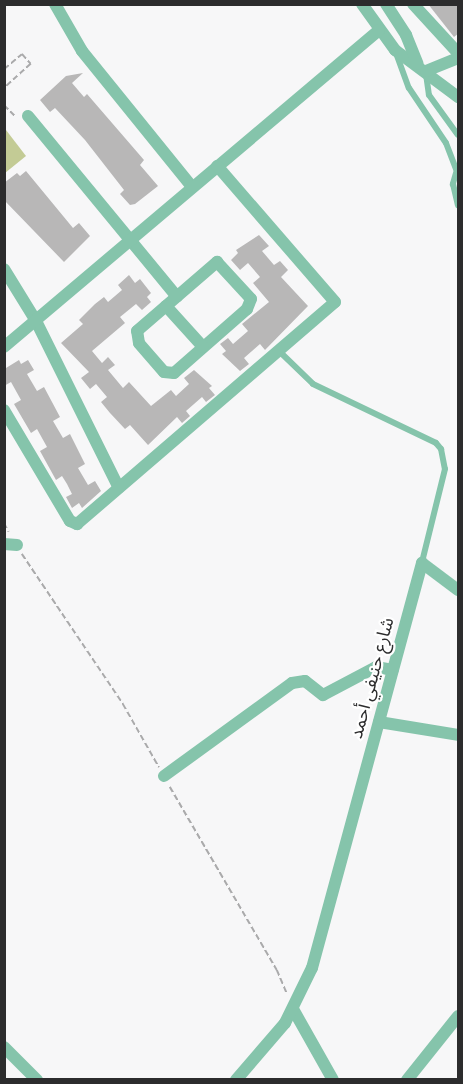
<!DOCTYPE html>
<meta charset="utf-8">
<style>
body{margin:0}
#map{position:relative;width:463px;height:1084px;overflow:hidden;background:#f7f7f8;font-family:Roboto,"Noto Sans Arabic",sans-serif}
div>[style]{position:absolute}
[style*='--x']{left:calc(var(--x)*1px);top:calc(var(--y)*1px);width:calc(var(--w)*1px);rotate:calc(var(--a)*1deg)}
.green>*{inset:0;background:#c3cb95}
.building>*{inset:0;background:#b8b7b7}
.path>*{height:1.5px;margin-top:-0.75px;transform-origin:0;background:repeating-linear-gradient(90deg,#aaaaab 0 6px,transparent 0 9px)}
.lane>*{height:6px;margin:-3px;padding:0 3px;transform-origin:3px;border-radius:3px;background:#85c4ab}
.street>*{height:12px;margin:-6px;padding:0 6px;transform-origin:6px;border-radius:6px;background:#85c4ab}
span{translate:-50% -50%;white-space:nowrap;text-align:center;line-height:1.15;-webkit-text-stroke:4.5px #fff;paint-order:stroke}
.street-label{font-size:18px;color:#2c2c2d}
.frame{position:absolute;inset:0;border:6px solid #2c2c2d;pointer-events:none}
</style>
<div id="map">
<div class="green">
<i style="clip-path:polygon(6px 130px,26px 156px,5px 173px,4px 131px)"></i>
</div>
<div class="building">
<i style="clip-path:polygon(428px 4px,459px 4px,459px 33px,454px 37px)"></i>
<i style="clip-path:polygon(83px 73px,72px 83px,84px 97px,87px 94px,144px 160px,140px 165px,158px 186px,135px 204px,130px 205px,120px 194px,124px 190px,85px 140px,55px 108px,50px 112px,40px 100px,66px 76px)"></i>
<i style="clip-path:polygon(26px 171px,73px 228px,79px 223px,90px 236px,64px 262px,4px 200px,4px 183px,17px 173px,20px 176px)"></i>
<i style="clip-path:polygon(259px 235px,269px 246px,262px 251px,274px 265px,280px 261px,288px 270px,281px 277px,308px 306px,265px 350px,260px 344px,244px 358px,249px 364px,240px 371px,222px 354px,226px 351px,220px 344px,228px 338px,233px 344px,248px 331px,242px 324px,269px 302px,253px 283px,260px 277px,248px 263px,240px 270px,231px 260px,238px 253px,236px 250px)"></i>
<i style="clip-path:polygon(129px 275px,135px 283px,140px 279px,151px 293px,147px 297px,151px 302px,142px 310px,136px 304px,120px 317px,125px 323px,92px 351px,102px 363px,108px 357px,115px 365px,108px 370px,123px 388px,129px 382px,151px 406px,171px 390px,176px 396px,189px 384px,184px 378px,194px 370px,212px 386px,209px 388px,215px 395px,206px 402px,202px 397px,186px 411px,190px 416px,182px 423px,177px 417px,148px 445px,130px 425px,125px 429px,110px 413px,101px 402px,107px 397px,96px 384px,90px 389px,81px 378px,89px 372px,61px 343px,83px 324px,79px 320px,95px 304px,104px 297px,108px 302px,122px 290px,118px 285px)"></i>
<i style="clip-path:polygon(19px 360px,21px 364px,28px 360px,34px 370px,27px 374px,37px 391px,44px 387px,60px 417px,53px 421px,63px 438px,70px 434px,85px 464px,78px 468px,88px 485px,95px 481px,101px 491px,82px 508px,79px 503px,72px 508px,66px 497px,72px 494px,67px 484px,62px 476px,56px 480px,40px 451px,47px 447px,37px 429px,31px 433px,14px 404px,21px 400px,11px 382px,4px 386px,6px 368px)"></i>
</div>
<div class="path">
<i style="--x:4;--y:69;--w:23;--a:-40"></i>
<i style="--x:22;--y:54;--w:13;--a:48"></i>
<i style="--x:31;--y:64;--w:36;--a:138"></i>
<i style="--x:4;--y:105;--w:17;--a:45"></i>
<i style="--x:4;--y:523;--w:10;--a:61"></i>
<i style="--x:22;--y:554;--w:181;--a:56"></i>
<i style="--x:123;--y:704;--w:73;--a:60.3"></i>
<i style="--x:170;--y:787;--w:212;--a:59.7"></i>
<i style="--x:277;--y:970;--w:26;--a:67"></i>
</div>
<div class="lane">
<i style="--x:396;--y:53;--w:37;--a:70"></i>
<i style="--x:409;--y:88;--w:66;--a:56.1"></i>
<i style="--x:446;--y:143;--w:28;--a:69"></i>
<i style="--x:426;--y:74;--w:21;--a:82"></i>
<i style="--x:429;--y:95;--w:49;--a:54.1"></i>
<i style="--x:458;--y:166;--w:19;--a:106"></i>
<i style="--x:453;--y:184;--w:22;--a:77"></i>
<i style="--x:279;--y:351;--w:47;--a:44.1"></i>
<i style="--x:313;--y:384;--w:136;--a:25.6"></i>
<i style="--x:436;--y:443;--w:8;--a:50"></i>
<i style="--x:441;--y:449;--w:20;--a:79"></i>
<i style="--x:445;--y:469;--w:96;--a:103.9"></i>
</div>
<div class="street">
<i style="--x:55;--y:4;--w:54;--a:60.1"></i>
<i style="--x:82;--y:51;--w:175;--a:51"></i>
<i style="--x:362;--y:4;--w:57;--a:54.3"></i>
<i style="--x:395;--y:50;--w:79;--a:36.7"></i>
<i style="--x:386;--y:4;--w:37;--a:57"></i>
<i style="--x:406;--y:35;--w:31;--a:68"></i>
<i style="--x:413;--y:4;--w:67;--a:47.4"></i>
<i style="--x:426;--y:71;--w:35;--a:-22"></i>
<i style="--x:28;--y:116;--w:234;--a:50.5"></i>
<i style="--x:217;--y:262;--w:50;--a:47.4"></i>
<i style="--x:251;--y:299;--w:11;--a:112"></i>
<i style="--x:247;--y:309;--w:97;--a:138.8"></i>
<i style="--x:174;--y:373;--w:10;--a:-174"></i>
<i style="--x:164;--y:372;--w:38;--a:-131"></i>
<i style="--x:139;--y:343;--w:12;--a:-99"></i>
<i style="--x:137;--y:331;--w:106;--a:-40.8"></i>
<i style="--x:4;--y:269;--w:61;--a:58.4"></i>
<i style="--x:36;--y:321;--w:186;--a:63.6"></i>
<i style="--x:166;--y:306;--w:55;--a:47.9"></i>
<i style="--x:4;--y:347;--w:491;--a:-40.2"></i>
<i style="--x:4;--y:410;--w:129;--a:59.3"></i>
<i style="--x:70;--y:521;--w:8;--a:23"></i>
<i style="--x:77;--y:524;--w:340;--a:-40.7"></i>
<i style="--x:335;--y:302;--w:180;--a:-130.9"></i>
<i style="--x:4;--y:544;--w:13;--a:4"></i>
<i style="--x:379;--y:722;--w:80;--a:9.3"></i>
<i style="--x:164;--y:776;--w:158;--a:-36"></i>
<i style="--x:292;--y:683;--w:13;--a:-9"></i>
<i style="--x:305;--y:681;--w:23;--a:38"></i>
<i style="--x:323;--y:695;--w:60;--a:-27.8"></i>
<i style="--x:376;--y:667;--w:17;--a:10"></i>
<i style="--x:293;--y:1009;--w:81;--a:60.6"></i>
<i style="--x:4;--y:1047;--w:47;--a:45"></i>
<i style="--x:236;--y:1080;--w:75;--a:-49.3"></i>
<i style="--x:285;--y:1023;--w:61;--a:-63.9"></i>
<i style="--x:312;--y:968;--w:420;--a:-74.8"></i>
<i style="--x:422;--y:563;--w:45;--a:36.9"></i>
<i style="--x:407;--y:1080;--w:82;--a:-51.4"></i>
</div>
<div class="street-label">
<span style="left:372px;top:678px;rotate:-75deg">شارع حنيفي أحمد</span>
</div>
<div class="frame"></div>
</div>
